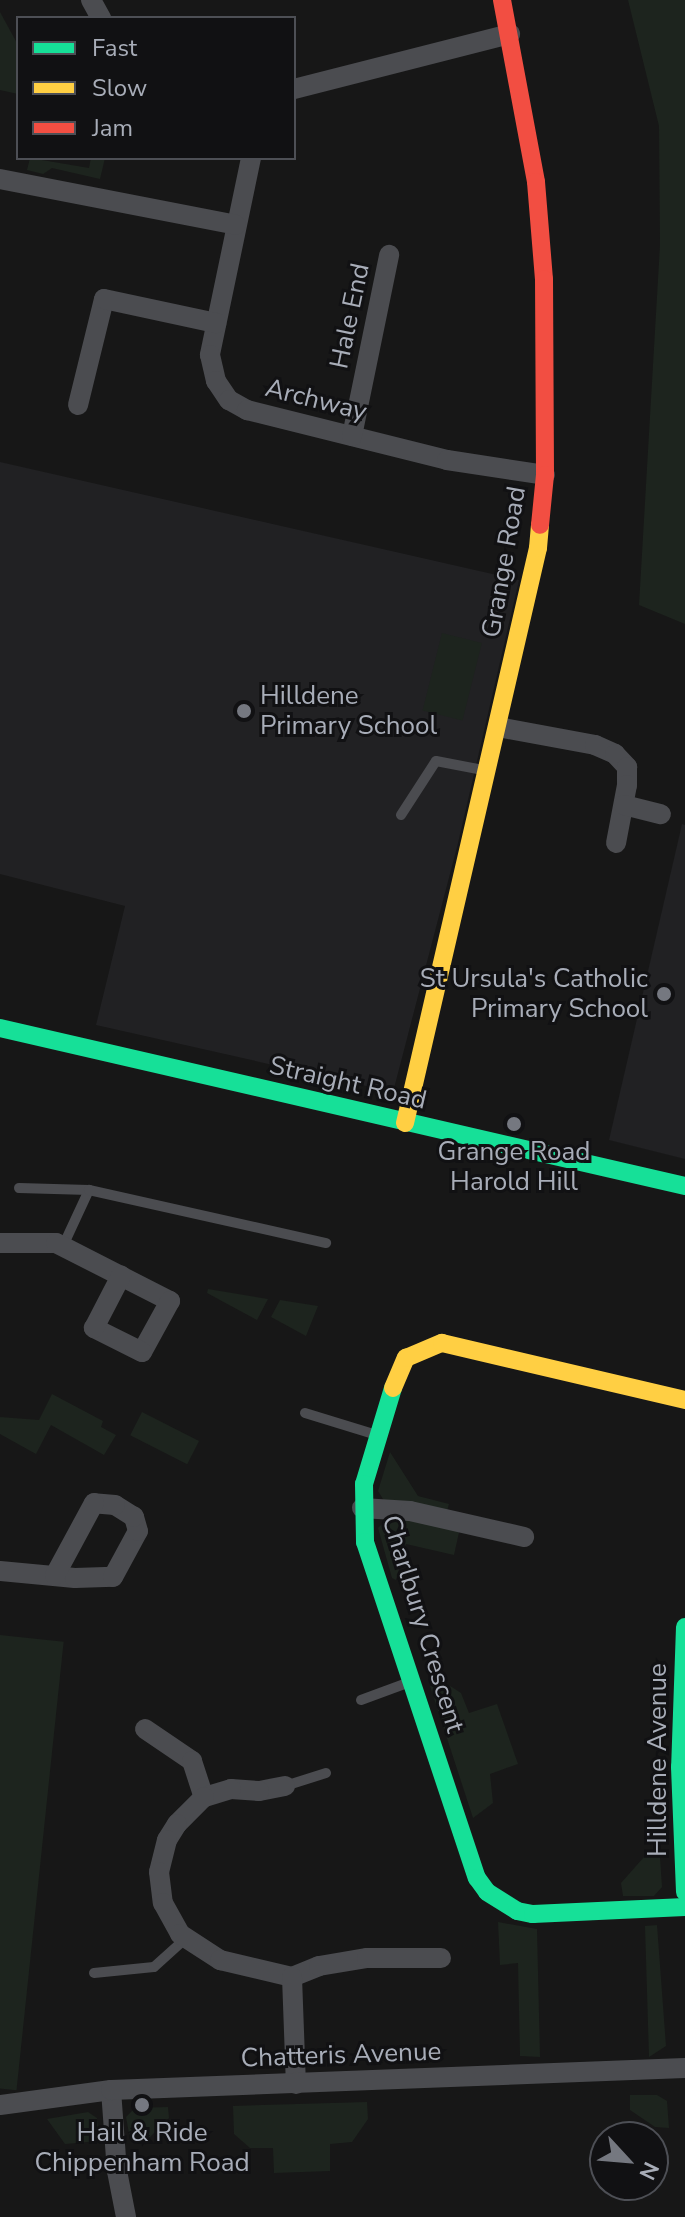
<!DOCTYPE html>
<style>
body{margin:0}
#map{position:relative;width:685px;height:2217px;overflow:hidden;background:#171717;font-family:"Nunito Sans",sans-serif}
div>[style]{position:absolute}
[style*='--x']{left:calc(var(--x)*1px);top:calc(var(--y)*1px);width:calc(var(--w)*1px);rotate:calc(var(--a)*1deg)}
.built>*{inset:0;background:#212123}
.green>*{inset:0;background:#1d241e;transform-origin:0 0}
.lane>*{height:10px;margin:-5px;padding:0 5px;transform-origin:5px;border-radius:5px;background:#4b4c50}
.street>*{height:20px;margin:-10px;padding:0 10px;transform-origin:10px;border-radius:10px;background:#4b4c50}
.fast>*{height:18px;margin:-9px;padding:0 9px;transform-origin:9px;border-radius:9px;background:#16e098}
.slow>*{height:18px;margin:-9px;padding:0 9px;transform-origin:9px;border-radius:9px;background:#ffcf43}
.jam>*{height:18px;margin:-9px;padding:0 9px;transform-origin:9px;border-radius:9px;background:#f24e42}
.dots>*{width:22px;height:22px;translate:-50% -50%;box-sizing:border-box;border:4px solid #111113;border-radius:50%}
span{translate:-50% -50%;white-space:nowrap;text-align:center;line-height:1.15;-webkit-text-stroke:6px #111113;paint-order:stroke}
.street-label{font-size:26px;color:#a8adb8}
.poi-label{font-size:26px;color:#a8adb8}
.left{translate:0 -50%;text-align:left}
.right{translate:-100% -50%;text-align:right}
.legend{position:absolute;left:16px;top:16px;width:280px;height:144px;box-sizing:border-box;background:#111113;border:2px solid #4d4f55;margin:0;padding:10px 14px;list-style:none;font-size:24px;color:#a8adb8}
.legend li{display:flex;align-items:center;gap:16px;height:40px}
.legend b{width:40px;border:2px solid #4d4f55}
.north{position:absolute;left:589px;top:2121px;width:80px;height:80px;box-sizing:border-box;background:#111113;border:2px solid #4d4f55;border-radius:50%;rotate:116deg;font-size:22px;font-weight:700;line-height:32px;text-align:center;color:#a8adb8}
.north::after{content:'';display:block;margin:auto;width:28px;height:36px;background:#757880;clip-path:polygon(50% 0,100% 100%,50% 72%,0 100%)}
</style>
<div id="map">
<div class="built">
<i style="clip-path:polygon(0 462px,519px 580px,458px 843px,393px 1092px,96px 1025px,125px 906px,0 874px)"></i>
<i style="clip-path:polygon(682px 824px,685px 825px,685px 1159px,609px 1140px)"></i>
</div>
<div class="green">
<i style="clip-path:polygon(628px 0,685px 0,685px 624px,639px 605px,660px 245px,659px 126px)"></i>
<i style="clip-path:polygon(0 12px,18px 45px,18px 94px,0 90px)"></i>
<i style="clip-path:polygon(30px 158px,89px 168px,91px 158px,105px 158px,100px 179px,52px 168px,43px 174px,27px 170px)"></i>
<i style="left:442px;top:633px;width:41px;height:80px;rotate:14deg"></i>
<i style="clip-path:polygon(208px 1289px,268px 1299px,257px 1320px,207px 1293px)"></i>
<i style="clip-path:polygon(280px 1300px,318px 1306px,306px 1336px,271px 1317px)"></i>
<i style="clip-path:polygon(52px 1394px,103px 1421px,101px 1427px,116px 1435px,104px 1455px,51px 1425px,36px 1454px,0 1434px,0 1417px,39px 1420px)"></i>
<i style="left:142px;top:1412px;width:64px;height:26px;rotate:27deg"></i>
<i style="clip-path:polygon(390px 1452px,418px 1496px,449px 1504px,446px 1514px,386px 1504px,378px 1491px)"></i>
<i style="clip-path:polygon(389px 1517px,460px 1528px,454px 1555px,406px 1544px,396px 1580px,392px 1578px,378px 1528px)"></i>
<i style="left:0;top:1635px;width:64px;height:451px;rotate:6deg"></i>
<i style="clip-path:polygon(444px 1682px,461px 1693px,469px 1713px,497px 1704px,518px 1764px,490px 1774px,493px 1803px,473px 1818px,430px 1686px)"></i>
<i style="clip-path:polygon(644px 1857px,660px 1857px,662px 1887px,654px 1896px,623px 1896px,621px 1883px)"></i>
<i style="clip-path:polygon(498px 1922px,537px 1929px,540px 2057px,520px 2056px,518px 1963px,500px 1965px)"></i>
<i style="clip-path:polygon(657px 1925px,666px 2046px,649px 2057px,645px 1926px)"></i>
<i style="clip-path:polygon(630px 2095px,657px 2095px,667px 2101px,669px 2128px,655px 2127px,630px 2110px)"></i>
<i style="clip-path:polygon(367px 2102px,368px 2119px,352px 2142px,330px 2144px,330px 2171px,274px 2173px,273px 2148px,250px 2148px,234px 2134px,233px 2106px)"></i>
<i style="clip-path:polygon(168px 2107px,169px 2118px,150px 2137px,130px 2139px,126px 2117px,135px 2108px)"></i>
<i style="clip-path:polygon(88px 2112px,97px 2118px,99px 2141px,65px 2144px,47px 2119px)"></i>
</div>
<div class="lane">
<i style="--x:401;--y:815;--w:64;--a:-57.1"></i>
<i style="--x:436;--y:761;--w:48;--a:10.8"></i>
<i style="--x:19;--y:1188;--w:70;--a:1.6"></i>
<i style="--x:63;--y:1246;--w:62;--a:-65.1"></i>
<i style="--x:89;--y:1190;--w:243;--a:12.6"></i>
<i style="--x:305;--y:1413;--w:75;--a:17"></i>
<i style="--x:361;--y:1700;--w:52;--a:-20.2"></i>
<i style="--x:285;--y:1786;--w:43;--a:-17.6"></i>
<i style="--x:94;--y:1973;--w:60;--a:-5.7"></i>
<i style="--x:154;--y:1967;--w:42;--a:-42.1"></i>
</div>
<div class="street">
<i style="--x:91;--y:0;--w:21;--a:61"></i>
<i style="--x:294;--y:89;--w:223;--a:-14.3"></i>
<i style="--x:251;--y:158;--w:201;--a:101.8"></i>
<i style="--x:210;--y:355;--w:27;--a:77"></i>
<i style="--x:216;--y:381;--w:23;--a:56"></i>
<i style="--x:229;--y:400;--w:21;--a:29"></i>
<i style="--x:247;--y:410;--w:206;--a:14"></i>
<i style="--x:447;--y:460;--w:99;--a:8.7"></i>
<i style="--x:0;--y:179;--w:240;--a:11"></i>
<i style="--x:78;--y:405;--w:109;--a:-76.2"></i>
<i style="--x:104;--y:299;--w:115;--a:12.1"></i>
<i style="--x:352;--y:436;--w:185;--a:-78.4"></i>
<i style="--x:498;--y:727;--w:99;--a:10.5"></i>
<i style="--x:595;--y:745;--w:22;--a:24"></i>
<i style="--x:615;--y:754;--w:18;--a:47"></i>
<i style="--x:627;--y:767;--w:18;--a:90"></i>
<i style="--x:627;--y:785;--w:59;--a:100.7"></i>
<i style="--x:624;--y:805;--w:38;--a:14"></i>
<i style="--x:0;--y:1243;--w:56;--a:0"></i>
<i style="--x:56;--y:1243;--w:128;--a:27"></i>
<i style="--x:170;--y:1301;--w:58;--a:118.8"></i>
<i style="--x:142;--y:1352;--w:54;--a:-153.4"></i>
<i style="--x:94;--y:1328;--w:59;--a:-62.6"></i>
<i style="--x:362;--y:1508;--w:48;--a:3.6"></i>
<i style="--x:410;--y:1511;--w:117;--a:12.8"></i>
<i style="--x:0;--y:1571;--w:75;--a:5.3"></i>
<i style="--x:75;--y:1578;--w:38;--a:-2"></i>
<i style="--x:113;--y:1577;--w:52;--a:-61.5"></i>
<i style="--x:138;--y:1531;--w:15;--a:-106"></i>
<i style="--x:134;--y:1517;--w:22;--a:-148"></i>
<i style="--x:115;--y:1505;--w:21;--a:-175"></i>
<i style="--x:94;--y:1503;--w:82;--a:118.4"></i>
<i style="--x:145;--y:1729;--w:57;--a:34.2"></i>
<i style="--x:192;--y:1761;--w:38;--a:72"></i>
<i style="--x:285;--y:1786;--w:26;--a:169"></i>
<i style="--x:259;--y:1791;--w:28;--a:-176"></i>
<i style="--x:231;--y:1789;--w:28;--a:163"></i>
<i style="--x:204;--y:1797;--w:38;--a:135"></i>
<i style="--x:177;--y:1824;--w:19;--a:122"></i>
<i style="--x:167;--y:1840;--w:33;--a:104"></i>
<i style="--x:159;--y:1872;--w:31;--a:83"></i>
<i style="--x:163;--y:1903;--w:35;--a:61"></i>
<i style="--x:180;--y:1934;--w:48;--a:33"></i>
<i style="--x:220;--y:1960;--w:74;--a:13.3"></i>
<i style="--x:292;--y:1977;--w:29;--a:-22"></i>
<i style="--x:319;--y:1966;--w:49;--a:-9.5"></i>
<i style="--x:367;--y:1958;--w:74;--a:0"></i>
<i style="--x:292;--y:1977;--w:107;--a:87.9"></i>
<i style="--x:111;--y:2090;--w:81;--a:85.8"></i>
<i style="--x:117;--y:2171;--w:47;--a:78.9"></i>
<i style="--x:0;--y:2105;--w:112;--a:-7.7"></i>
<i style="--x:111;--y:2090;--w:574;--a:-2.19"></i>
</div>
<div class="fast">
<i style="--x:0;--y:1028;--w:703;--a:12.99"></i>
<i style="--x:393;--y:1388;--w:100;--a:106.8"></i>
<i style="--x:364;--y:1484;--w:58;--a:89"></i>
<i style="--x:365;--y:1542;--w:354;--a:71.6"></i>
<i style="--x:477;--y:1878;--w:17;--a:54"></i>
<i style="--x:487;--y:1892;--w:36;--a:32"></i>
<i style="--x:517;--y:1911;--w:16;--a:11"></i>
<i style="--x:533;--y:1914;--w:152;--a:-2.6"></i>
<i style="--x:685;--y:1627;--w:140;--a:92"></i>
<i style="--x:680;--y:1767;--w:125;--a:87.7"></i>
</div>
<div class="slow">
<i style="--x:405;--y:1123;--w:590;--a:-76.98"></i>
<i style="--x:538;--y:548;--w:23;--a:-85"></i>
<i style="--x:393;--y:1388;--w:33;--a:-67"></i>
<i style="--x:406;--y:1358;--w:39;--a:-23"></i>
<i style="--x:442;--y:1343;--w:250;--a:13.2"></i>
</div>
<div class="jam">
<i style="--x:502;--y:0;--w:185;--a:79.4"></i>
<i style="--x:536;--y:182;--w:97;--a:85.3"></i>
<i style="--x:544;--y:279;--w:196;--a:89.7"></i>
<i style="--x:545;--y:475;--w:50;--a:95.7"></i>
</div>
<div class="dots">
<i style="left:244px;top:711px;background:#757880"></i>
<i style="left:664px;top:994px;background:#757880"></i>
<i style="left:514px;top:1124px;background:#757880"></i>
<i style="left:142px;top:2105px;background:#757880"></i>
</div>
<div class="street-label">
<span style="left:350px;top:316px;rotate:-78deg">Hale End</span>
<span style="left:316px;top:400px;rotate:14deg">Archway</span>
<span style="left:504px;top:562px;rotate:-80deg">Grange Road</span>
<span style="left:348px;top:1083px;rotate:13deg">Straight Road</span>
<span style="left:423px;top:1624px;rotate:73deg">Charlbury Crescent</span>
<span style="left:658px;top:1760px;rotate:-90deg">Hilldene Avenue</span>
<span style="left:341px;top:2055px;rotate:-2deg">Chatteris Avenue</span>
</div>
<div class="poi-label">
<span class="left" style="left:260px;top:711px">Hilldene<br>Primary School</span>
<span class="right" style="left:648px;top:994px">St Ursula's Catholic<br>Primary School</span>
<span style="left:514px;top:1167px">Grange Road<br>Harold Hill</span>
<span style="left:142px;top:2148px">Hail &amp; Ride<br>Chippenham Road</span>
</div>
<ul class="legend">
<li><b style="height:10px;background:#16e098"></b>Fast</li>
<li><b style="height:10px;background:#ffcf43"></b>Slow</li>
<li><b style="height:10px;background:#f24e42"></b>Jam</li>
</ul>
<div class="north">N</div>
</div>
